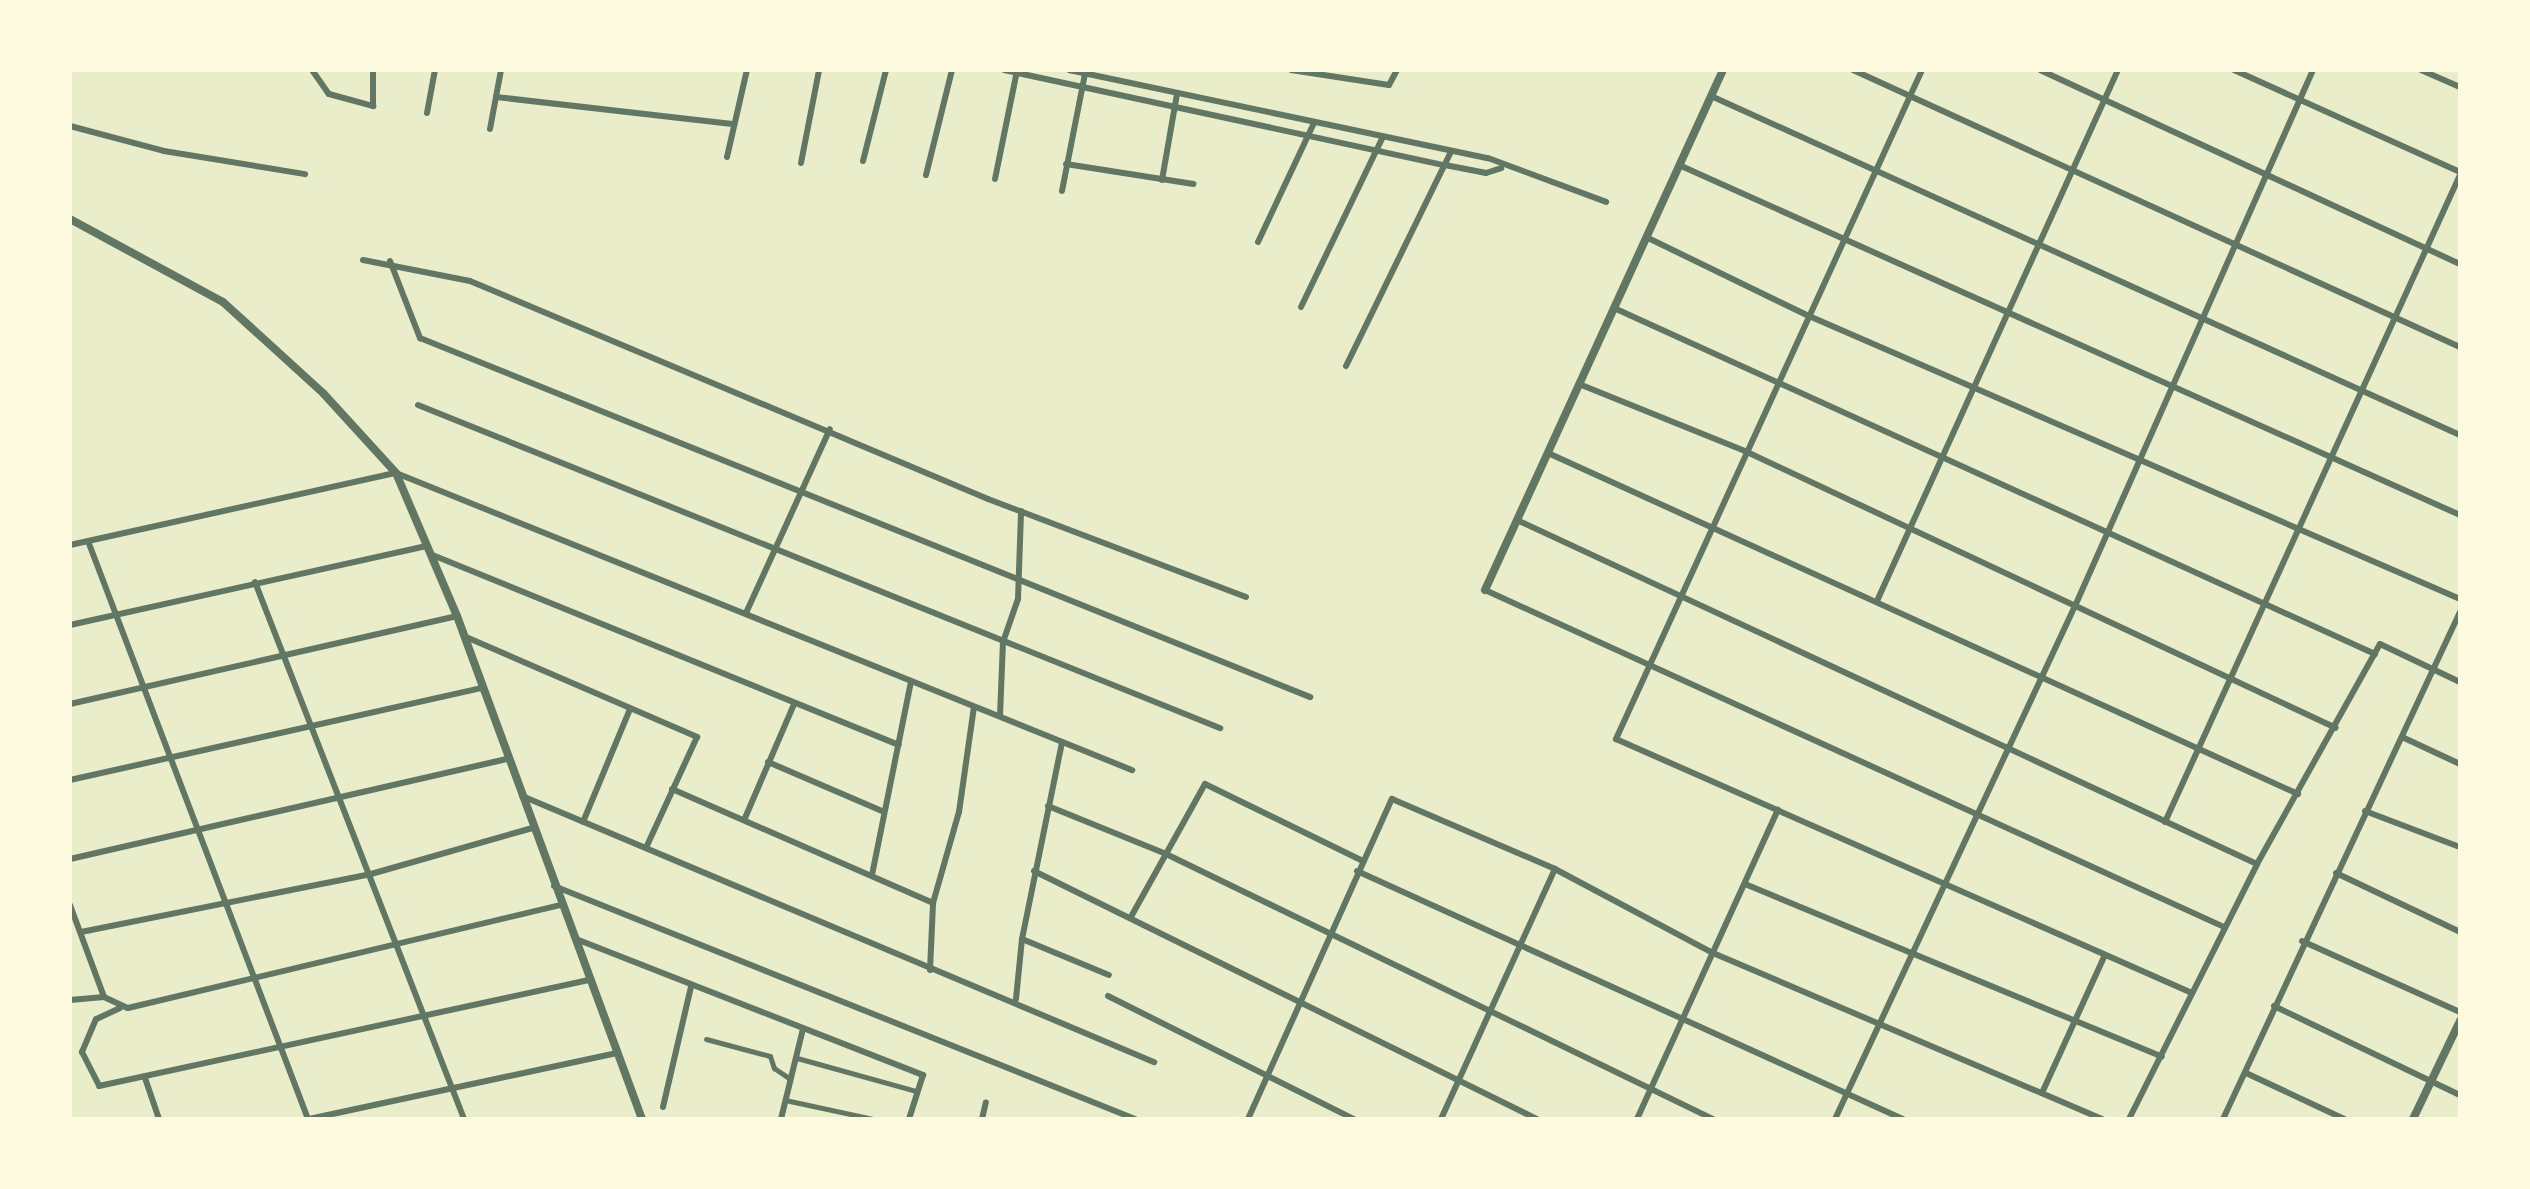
<!DOCTYPE html>
<style>
body{margin:0}
#map{position:relative;width:2530px;height:1189px;overflow:hidden;background:#e9edc9;font-family:"Fira Sans",sans-serif}
div>[style]{position:absolute}
[style*='--x']{left:calc(var(--x)*1px);top:calc(var(--y)*1px);width:calc(var(--w)*1px);rotate:calc(var(--a)*1deg)}
.pedestrian>*{height:5px;margin:-2.5px;padding:0 2.5px;transform-origin:2.5px;border-radius:2.5px;background:#617663}
.minor>*{height:6px;margin:-3px;padding:0 3px;transform-origin:3px;border-radius:3px;background:#617663}
.tertiary>*{height:8px;margin:-4px;padding:0 4px;transform-origin:4px;border-radius:4px;background:#617663}
span{translate:-50% -50%;white-space:nowrap;text-align:center;line-height:1.15;-webkit-text-stroke:8px #fefae0;paint-order:stroke}
.frame{position:absolute;inset:0;border:72px solid #fefae0;pointer-events:none}
</style>
<div id="map">
<div class="pedestrian">
<i style="--x:706;--y:1039;--w:66;--a:14.9"></i>
<i style="--x:770;--y:1056;--w:13;--a:72"></i>
<i style="--x:774;--y:1068;--w:18;--a:34"></i>
<i style="--x:797;--y:1058;--w:123;--a:15.5"></i>
<i style="--x:785;--y:1100;--w:91;--a:12.1"></i>
</div>
<div class="minor">
<i style="--x:312;--y:70;--w:29;--a:55"></i>
<i style="--x:329;--y:94;--w:46;--a:15.3"></i>
<i style="--x:373;--y:106;--w:36;--a:-90"></i>
<i style="--x:1004;--y:70;--w:451;--a:12.2"></i>
<i style="--x:1445;--y:165;--w:42;--a:11"></i>
<i style="--x:1486;--y:173;--w:16;--a:-18"></i>
<i style="--x:1069;--y:70;--w:428;--a:11.9"></i>
<i style="--x:1488;--y:158;--w:126;--a:20.4"></i>
<i style="--x:1291;--y:70;--w:99;--a:8.7"></i>
<i style="--x:1389;--y:85;--w:17;--a:-62"></i>
<i style="--x:1853;--y:70;--w:667;--a:24.53"></i>
<i style="--x:1922;--y:70;--w:736;--a:114.58"></i>
<i style="--x:1616;--y:739;--w:627;--a:23.79"></i>
<i style="--x:2040;--y:70;--w:463;--a:24.8"></i>
<i style="--x:2234;--y:70;--w:248;--a:24.3"></i>
<i style="--x:2421;--y:70;--w:43;--a:23.6"></i>
<i style="--x:1711;--y:96;--w:822;--a:24.35"></i>
<i style="--x:496;--y:97;--w:240;--a:6.5"></i>
<i style="--x:427;--y:113;--w:44;--a:-79.5"></i>
<i style="--x:70;--y:126;--w:97;--a:14.9"></i>
<i style="--x:164;--y:151;--w:143;--a:9.3"></i>
<i style="--x:490;--y:129;--w:60;--a:-79.4"></i>
<i style="--x:727;--y:157;--w:89;--a:-77.1"></i>
<i style="--x:863;--y:161;--w:94;--a:-75.8"></i>
<i style="--x:801;--y:163;--w:95;--a:-79"></i>
<i style="--x:1066;--y:164;--w:129;--a:8.9"></i>
<i style="--x:1679;--y:165;--w:856;--a:24.14"></i>
<i style="--x:926;--y:175;--w:108;--a:-76.1"></i>
<i style="--x:995;--y:179;--w:110;--a:-78.5"></i>
<i style="--x:1162;--y:180;--w:87;--a:-80.1"></i>
<i style="--x:1062;--y:191;--w:119;--a:-78.9"></i>
<i style="--x:1646;--y:237;--w:181;--a:25.9"></i>
<i style="--x:1809;--y:316;--w:710;--a:23.5"></i>
<i style="--x:1258;--y:242;--w:129;--a:-64.8"></i>
<i style="--x:363;--y:260;--w:109;--a:11.1"></i>
<i style="--x:470;--y:281;--w:562;--a:22.82"></i>
<i style="--x:988;--y:499;--w:276;--a:20.8"></i>
<i style="--x:390;--y:261;--w:83;--a:68.7"></i>
<i style="--x:420;--y:338;--w:960;--a:21.97"></i>
<i style="--x:1301;--y:307;--w:187;--a:-64.3"></i>
<i style="--x:1614;--y:308;--w:836;--a:24.45"></i>
<i style="--x:1346;--y:366;--w:238;--a:-63.9"></i>
<i style="--x:1579;--y:384;--w:181;--a:22"></i>
<i style="--x:1747;--y:452;--w:650;--a:25.11"></i>
<i style="--x:418;--y:405;--w:865;--a:21.94"></i>
<i style="--x:1548;--y:453;--w:824;--a:24.45"></i>
<i style="--x:1517;--y:520;--w:816;--a:24.93"></i>
<i style="--x:88;--y:541;--w:618;--a:69.16"></i>
<i style="--x:70;--y:545;--w:334;--a:-12.5"></i>
<i style="--x:396;--y:473;--w:794;--a:21.98"></i>
<i style="--x:430;--y:554;--w:506;--a:22.16"></i>
<i style="--x:255;--y:582;--w:576;--a:68.73"></i>
<i style="--x:1485;--y:590;--w:812;--a:24.51"></i>
<i style="--x:1877;--y:601;--w:583;--a:-65.59"></i>
<i style="--x:746;--y:613;--w:202;--a:-65.5"></i>
<i style="--x:70;--y:625;--w:364;--a:-12.5"></i>
<i style="--x:466;--y:637;--w:252;--a:23.4"></i>
<i style="--x:697;--y:737;--w:122;--a:114.7"></i>
<i style="--x:70;--y:704;--w:397;--a:-12.8"></i>
<i style="--x:1000;--y:716;--w:74;--a:-87.7"></i>
<i style="--x:1003;--y:642;--w:46;--a:-70.8"></i>
<i style="--x:1018;--y:599;--w:88;--a:-88"></i>
<i style="--x:2402;--y:737;--w:64;--a:25"></i>
<i style="--x:768;--y:762;--w:126;--a:23.3"></i>
<i style="--x:70;--y:780;--w:420;--a:-12.6"></i>
<i style="--x:672;--y:789;--w:285;--a:23.6"></i>
<i style="--x:522;--y:796;--w:686;--a:22.83"></i>
<i style="--x:1048;--y:806;--w:127;--a:22.1"></i>
<i style="--x:1166;--y:854;--w:608;--a:25.85"></i>
<i style="--x:2365;--y:811;--w:102;--a:20.8"></i>
<i style="--x:745;--y:818;--w:124;--a:-66.7"></i>
<i style="--x:583;--y:822;--w:122;--a:-67.4"></i>
<i style="--x:2165;--y:822;--w:711;--a:-65.49"></i>
<i style="--x:70;--y:859;--w:447;--a:-12.9"></i>
<i style="--x:1034;--y:871;--w:561;--a:26.25"></i>
<i style="--x:1357;--y:871;--w:600;--a:24.43"></i>
<i style="--x:2336;--y:873;--w:137;--a:25.4"></i>
<i style="--x:872;--y:875;--w:198;--a:-78.6"></i>
<i style="--x:1745;--y:884;--w:451;--a:22.5"></i>
<i style="--x:554;--y:886;--w:626;--a:21.85"></i>
<i style="--x:70;--y:905;--w:98;--a:69.7"></i>
<i style="--x:1132;--y:915;--w:150;--a:-60.9"></i>
<i style="--x:1205;--y:784;--w:174;--a:26"></i>
<i style="--x:81;--y:932;--w:296;--a:-11.3"></i>
<i style="--x:371;--y:874;--w:167;--a:-15.9"></i>
<i style="--x:576;--y:939;--w:373;--a:21.4"></i>
<i style="--x:923;--y:1075;--w:46;--a:107.7"></i>
<i style="--x:1022;--y:939;--w:94;--a:22.5"></i>
<i style="--x:2302;--y:941;--w:173;--a:24.2"></i>
<i style="--x:930;--y:970;--w:67;--a:-87.4"></i>
<i style="--x:933;--y:903;--w:95;--a:-74.1"></i>
<i style="--x:959;--y:812;--w:106;--a:-81.9"></i>
<i style="--x:1108;--y:996;--w:275;--a:26.6"></i>
<i style="--x:1016;--y:999;--w:60;--a:-84.3"></i>
<i style="--x:1022;--y:939;--w:201;--a:-78.5"></i>
<i style="--x:70;--y:1000;--w:34;--a:-5"></i>
<i style="--x:104;--y:997;--w:26;--a:25"></i>
<i style="--x:128;--y:1008;--w:444;--a:-13.4"></i>
<i style="--x:2274;--y:1006;--w:206;--a:25.6"></i>
<i style="--x:120;--y:1008;--w:26;--a:155"></i>
<i style="--x:96;--y:1019;--w:36;--a:113"></i>
<i style="--x:82;--y:1052;--w:38;--a:63"></i>
<i style="--x:99;--y:1086;--w:501;--a:-12.21"></i>
<i style="--x:2246;--y:1073;--w:108;--a:25.1"></i>
<i style="--x:145;--y:1078;--w:43;--a:71.1"></i>
<i style="--x:2042;--y:1093;--w:152;--a:-65.5"></i>
<i style="--x:663;--y:1107;--w:123;--a:-76.9"></i>
<i style="--x:309;--y:1119;--w:315;--a:-12.1"></i>
<i style="--x:781;--y:1119;--w:93;--a:-76.3"></i>
<i style="--x:982;--y:1119;--w:17;--a:-77"></i>
<i style="--x:1248;--y:1119;--w:351;--a:-65.8"></i>
<i style="--x:1392;--y:799;--w:177;--a:23.2"></i>
<i style="--x:1555;--y:869;--w:179;--a:28"></i>
<i style="--x:1713;--y:953;--w:423;--a:23.1"></i>
<i style="--x:1441;--y:1119;--w:275;--a:-65.5"></i>
<i style="--x:1637;--y:1119;--w:340;--a:-65.5"></i>
<i style="--x:1835;--y:1119;--w:566;--a:-64.93"></i>
<i style="--x:2075;--y:606;--w:586;--a:-66.06"></i>
<i style="--x:2129;--y:1119;--w:285;--a:-63.3"></i>
<i style="--x:2257;--y:864;--w:252;--a:-60.8"></i>
<i style="--x:2380;--y:644;--w:89;--a:25.4"></i>
<i style="--x:2223;--y:1119;--w:560;--a:-64.95"></i>
</div>
<div class="tertiary">
<i style="--x:70;--y:219;--w:174;--a:28.5"></i>
<i style="--x:223;--y:302;--w:135;--a:42.3"></i>
<i style="--x:323;--y:393;--w:108;--a:47.6"></i>
<i style="--x:396;--y:473;--w:155;--a:66.9"></i>
<i style="--x:457;--y:616;--w:536;--a:69.81"></i>
<i style="--x:1485;--y:590;--w:572;--a:-65.41"></i>
<i style="--x:2413;--y:1119;--w:109;--a:-64.4"></i>
</div>
<div class="frame"></div>
</div>
